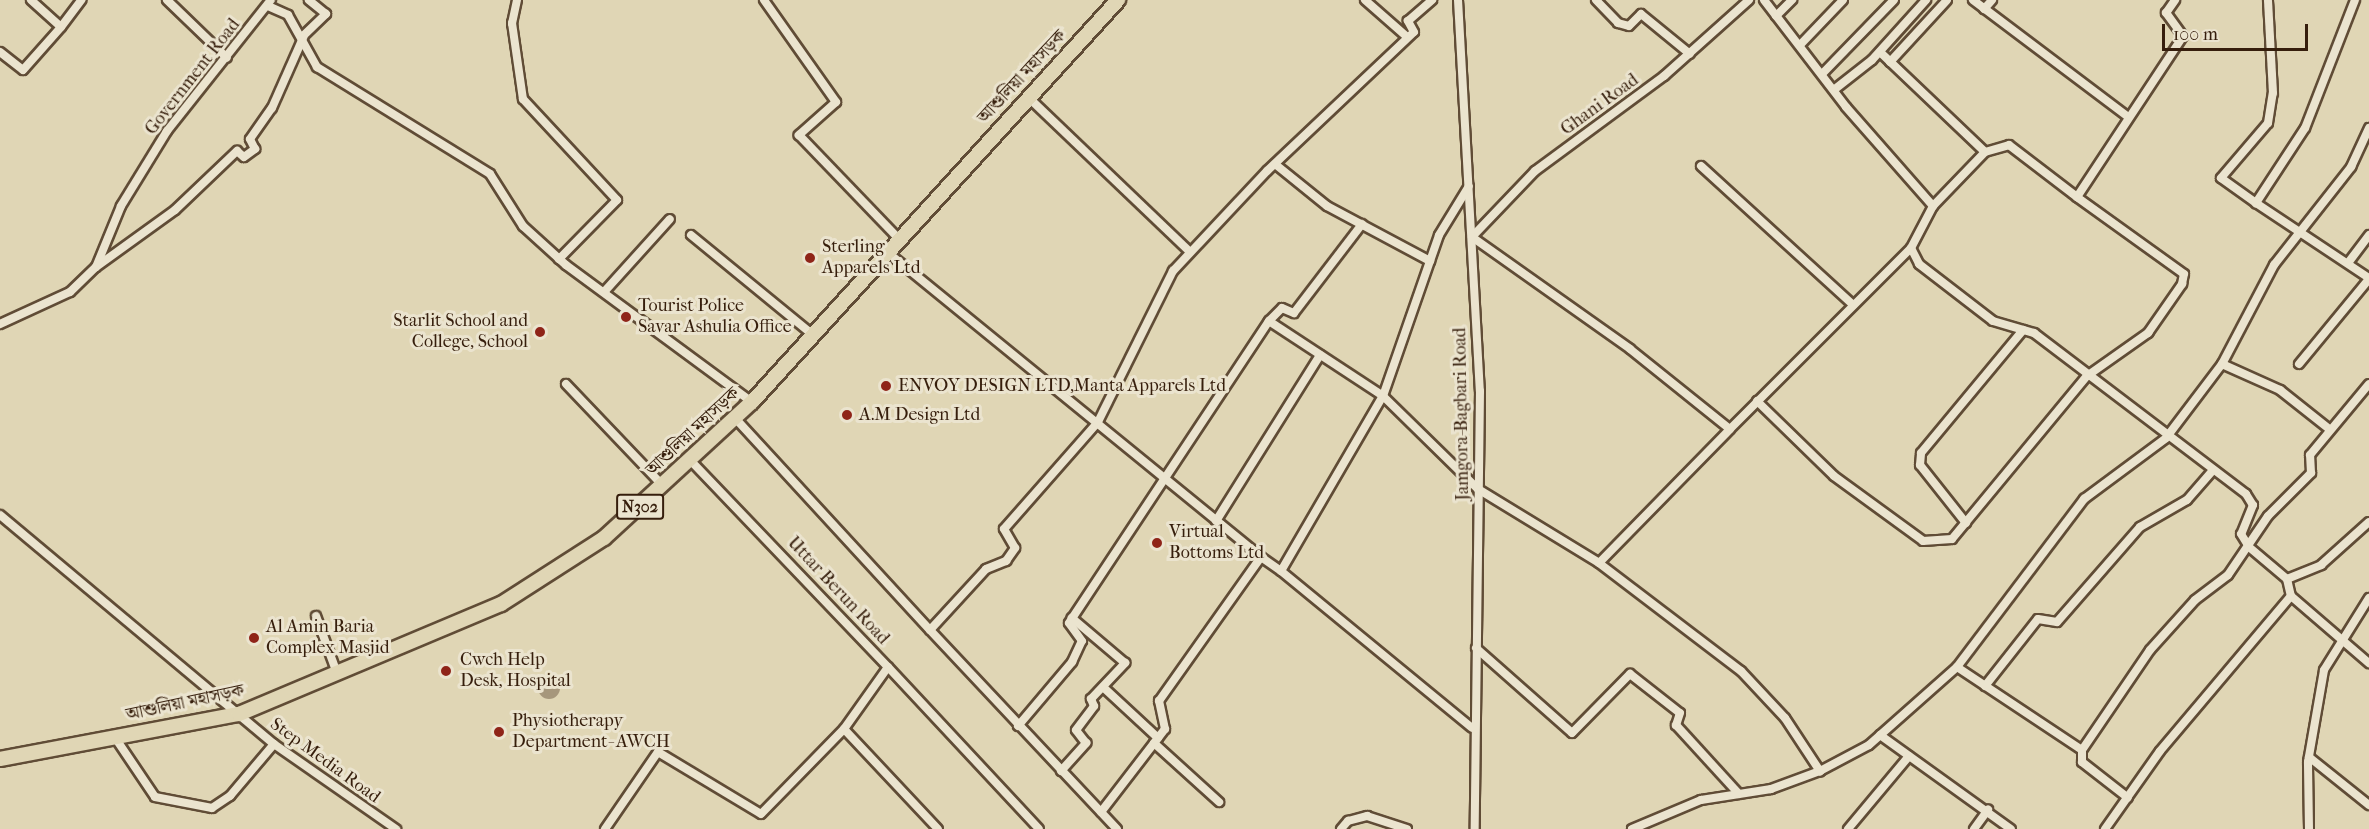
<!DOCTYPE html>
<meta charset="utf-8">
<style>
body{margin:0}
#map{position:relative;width:2369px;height:829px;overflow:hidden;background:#e0d6b5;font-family:"IM FELL French Canon","Noto Serif Bengali",serif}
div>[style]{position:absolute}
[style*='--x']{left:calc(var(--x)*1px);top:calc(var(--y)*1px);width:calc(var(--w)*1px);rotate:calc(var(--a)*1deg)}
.water>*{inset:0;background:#a6977c}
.round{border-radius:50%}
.roads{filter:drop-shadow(2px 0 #604c36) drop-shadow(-2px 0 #604c36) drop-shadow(0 2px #604c36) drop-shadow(0 -2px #604c36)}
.street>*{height:8px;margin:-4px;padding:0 4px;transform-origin:4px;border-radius:4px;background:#ebe4cf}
.highway>*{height:14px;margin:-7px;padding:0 7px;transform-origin:7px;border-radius:7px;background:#e0d6b5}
.dots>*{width:16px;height:16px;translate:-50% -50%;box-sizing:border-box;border:3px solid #ebe4cf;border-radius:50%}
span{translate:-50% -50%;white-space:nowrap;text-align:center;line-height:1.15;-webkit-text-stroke:6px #ebe4cf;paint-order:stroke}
.shield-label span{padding:2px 4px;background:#ebe4cf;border:2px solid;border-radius:4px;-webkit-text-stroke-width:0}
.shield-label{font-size:16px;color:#361e0c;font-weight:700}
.street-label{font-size:18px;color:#361e0c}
.poi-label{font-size:18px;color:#361e0c}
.left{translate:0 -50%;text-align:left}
.right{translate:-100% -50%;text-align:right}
.scale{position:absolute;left:2162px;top:24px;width:146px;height:27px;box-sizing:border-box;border:3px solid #361e0c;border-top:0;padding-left:8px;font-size:18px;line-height:21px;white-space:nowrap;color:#361e0c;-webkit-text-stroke:4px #ebe4cf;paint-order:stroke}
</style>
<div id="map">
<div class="water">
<i class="round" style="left:538px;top:677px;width:22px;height:22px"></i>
</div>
<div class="roads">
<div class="street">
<i style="--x:31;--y:0;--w:40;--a:42"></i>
<i style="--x:61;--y:27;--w:34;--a:-53"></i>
<i style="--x:167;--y:0;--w:83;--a:44"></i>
<i style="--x:517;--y:0;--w:24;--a:102"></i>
<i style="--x:512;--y:23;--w:77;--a:81.8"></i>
<i style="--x:523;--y:99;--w:138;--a:47.1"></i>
<i style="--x:617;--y:200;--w:83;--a:134.5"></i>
<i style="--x:764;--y:0;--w:125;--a:54.8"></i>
<i style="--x:836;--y:102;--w:50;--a:138.3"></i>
<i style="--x:799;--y:135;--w:143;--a:46.1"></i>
<i style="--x:1365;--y:0;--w:55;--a:41.3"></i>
<i style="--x:1458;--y:0;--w:392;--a:86.8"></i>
<i style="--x:1480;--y:391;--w:438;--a:90.7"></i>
<i style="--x:1596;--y:0;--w:32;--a:46"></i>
<i style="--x:1618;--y:23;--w:11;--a:15"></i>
<i style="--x:1629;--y:26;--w:17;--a:-45"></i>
<i style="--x:1641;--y:14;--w:63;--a:39.2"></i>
<i style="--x:1749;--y:0;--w:114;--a:138.2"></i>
<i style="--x:1664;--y:76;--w:160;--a:143.6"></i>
<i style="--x:1535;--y:171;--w:91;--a:133.7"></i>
<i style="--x:1472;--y:237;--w:194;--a:35.3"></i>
<i style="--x:1630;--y:349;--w:128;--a:38.7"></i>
<i style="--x:1730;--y:429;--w:256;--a:-45"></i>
<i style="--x:1764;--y:0;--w:135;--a:52.5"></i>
<i style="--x:1846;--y:107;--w:132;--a:48.7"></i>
<i style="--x:1933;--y:206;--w:47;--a:117.6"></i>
<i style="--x:1911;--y:248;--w:18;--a:63"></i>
<i style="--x:1919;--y:264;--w:93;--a:37.6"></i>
<i style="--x:1993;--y:321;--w:43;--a:16.3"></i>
<i style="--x:2034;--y:333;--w:266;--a:37.2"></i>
<i style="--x:2246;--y:494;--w:13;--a:58"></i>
<i style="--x:2253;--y:505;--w:31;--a:112"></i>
<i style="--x:2241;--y:534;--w:15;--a:58"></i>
<i style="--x:2249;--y:547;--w:50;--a:40.1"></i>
<i style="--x:2287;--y:579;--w:17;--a:77"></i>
<i style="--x:2291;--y:596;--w:103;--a:40.7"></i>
<i style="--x:1973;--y:0;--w:193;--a:37"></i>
<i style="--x:2355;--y:0;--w:137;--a:111.3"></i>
<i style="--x:2305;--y:128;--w:90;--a:123.2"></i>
<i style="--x:2256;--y:203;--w:136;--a:33.6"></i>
<i style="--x:268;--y:6;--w:22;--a:24"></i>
<i style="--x:288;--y:15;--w:60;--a:60.9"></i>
<i style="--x:317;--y:67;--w:203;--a:31.7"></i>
<i style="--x:490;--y:174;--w:62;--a:57.6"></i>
<i style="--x:523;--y:226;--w:58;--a:42.2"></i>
<i style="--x:566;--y:265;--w:231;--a:36.4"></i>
<i style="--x:1984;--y:9;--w:12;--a:-48"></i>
<i style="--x:1776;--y:16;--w:23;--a:-45"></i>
<i style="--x:303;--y:36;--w:32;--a:-44"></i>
<i style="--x:326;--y:14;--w:22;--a:-141"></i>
<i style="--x:1800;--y:45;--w:62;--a:-46.3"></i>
<i style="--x:0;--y:52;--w:29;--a:38"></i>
<i style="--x:23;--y:70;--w:57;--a:-48.5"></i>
<i style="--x:1880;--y:52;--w:145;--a:43.6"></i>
<i style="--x:1890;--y:62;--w:84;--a:-47.4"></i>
<i style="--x:1822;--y:74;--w:103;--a:-45.8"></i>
<i style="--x:1835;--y:89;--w:47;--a:-38.1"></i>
<i style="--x:1872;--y:60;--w:81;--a:-48"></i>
<i style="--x:1028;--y:97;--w:224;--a:43.7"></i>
<i style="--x:1275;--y:164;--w:67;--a:38.9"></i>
<i style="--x:1327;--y:206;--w:117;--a:28.1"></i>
<i style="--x:1701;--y:166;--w:206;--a:42.4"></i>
<i style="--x:2256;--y:203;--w:43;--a:-144.5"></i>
<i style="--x:2221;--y:178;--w:72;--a:-49.5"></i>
<i style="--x:2268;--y:123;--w:30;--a:-81"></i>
<i style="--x:2273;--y:93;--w:93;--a:-93.1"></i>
<i style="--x:1933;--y:206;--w:75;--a:-46.1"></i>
<i style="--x:1985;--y:152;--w:25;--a:-16"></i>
<i style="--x:2009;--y:145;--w:86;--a:37.4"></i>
<i style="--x:691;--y:235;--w:158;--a:39.3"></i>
<i style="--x:886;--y:251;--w:484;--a:39.2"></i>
<i style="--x:2348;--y:263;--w:35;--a:-53"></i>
<i style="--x:96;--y:267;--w:97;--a:-35.8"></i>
<i style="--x:175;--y:210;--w:86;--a:-43.6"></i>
<i style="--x:237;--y:151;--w:9;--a:41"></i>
<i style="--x:244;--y:157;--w:14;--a:-36"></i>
<i style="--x:255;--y:149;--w:11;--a:-117"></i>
<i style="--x:250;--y:139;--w:38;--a:-55"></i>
<i style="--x:272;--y:108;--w:77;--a:-66.1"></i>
<i style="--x:604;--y:292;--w:98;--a:-47.9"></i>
<i style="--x:1269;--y:321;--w:18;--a:-45"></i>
<i style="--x:1282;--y:308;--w:13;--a:23"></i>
<i style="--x:1294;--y:313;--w:112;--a:-52.6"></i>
<i style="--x:0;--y:324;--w:77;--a:-24.6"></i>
<i style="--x:70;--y:292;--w:36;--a:-44"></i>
<i style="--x:96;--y:267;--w:66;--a:-67.7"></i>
<i style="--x:121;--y:206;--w:88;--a:-58.5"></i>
<i style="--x:167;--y:131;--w:167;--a:-51.6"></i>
<i style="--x:2222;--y:364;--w:64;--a:24.1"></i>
<i style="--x:2280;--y:390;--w:61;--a:38.4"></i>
<i style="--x:2299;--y:364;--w:110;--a:-50.5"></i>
<i style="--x:566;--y:384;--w:141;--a:46.4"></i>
<i style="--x:1757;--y:401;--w:107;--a:44.2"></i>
<i style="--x:1834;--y:476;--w:110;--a:36.1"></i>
<i style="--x:1923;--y:541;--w:29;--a:-4"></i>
<i style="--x:1952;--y:539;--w:212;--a:-50.4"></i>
<i style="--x:2087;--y:376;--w:75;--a:-35.2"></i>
<i style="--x:2148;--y:333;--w:60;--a:-55.2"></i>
<i style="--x:2182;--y:284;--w:10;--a:-79"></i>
<i style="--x:2184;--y:274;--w:132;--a:-144.3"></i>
<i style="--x:2077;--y:197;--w:193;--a:-56.6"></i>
<i style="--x:2183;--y:36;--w:29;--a:-126"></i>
<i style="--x:2166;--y:13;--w:16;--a:-55"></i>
<i style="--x:735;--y:418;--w:288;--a:47.4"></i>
<i style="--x:930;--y:630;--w:83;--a:-47.4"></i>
<i style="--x:986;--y:569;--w:22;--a:-22"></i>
<i style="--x:1006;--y:561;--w:16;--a:-55"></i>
<i style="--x:1015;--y:548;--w:22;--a:-120"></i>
<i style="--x:1004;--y:529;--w:142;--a:-48.7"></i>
<i style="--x:1098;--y:422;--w:169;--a:-63.6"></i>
<i style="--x:1173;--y:271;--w:137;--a:-46.8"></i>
<i style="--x:1267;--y:171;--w:202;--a:-43.4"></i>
<i style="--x:1414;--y:32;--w:13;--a:-119"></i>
<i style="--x:1408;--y:21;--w:32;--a:-41"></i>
<i style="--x:691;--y:461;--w:285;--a:46.3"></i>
<i style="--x:888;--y:667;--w:76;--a:125.4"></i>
<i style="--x:844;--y:729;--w:137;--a:46.8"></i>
<i style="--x:0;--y:515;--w:357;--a:39.9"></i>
<i style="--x:274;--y:744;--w:149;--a:34.9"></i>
<i style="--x:1216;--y:521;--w:196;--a:-57.9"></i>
<i style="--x:1966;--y:523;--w:74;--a:-128.4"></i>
<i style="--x:1920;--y:465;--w:12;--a:-85"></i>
<i style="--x:1921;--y:453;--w:160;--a:-50.3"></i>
<i style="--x:1599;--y:563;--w:178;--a:37.3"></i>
<i style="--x:1741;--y:671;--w:64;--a:46.9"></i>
<i style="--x:1785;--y:718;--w:64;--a:56.6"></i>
<i style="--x:1281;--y:571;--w:247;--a:39.4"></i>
<i style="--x:2287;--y:579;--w:37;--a:-22"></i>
<i style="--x:2321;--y:565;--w:64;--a:-41.9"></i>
<i style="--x:316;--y:616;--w:61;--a:69.8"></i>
<i style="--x:930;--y:630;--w:273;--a:46.8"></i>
<i style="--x:1476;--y:648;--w:128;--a:41.5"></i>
<i style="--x:1572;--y:733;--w:83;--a:-45.5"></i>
<i style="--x:1630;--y:674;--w:63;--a:38"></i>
<i style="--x:1680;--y:713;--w:13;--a:108"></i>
<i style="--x:1676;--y:725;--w:93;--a:47.6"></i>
<i style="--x:888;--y:667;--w:221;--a:47"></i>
<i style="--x:1957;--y:667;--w:150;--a:33.6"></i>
<i style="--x:2082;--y:750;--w:121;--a:-55.8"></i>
<i style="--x:2150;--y:650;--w:67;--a:-48"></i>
<i style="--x:2195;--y:600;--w:41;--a:-37.1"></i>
<i style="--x:2228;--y:575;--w:71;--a:-55.9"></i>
<i style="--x:2268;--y:516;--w:61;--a:-45"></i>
<i style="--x:2311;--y:473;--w:18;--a:-93"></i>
<i style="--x:2310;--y:455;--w:92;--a:-50.3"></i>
<i style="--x:1985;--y:686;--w:85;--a:-51.7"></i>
<i style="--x:2038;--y:619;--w:19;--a:9"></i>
<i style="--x:2057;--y:622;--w:126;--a:-48.9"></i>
<i style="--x:2140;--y:527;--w:54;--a:-29.9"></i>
<i style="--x:2187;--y:500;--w:40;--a:-49"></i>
<i style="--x:1103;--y:687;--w:75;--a:42.8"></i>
<i style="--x:1018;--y:726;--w:84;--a:-49.8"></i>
<i style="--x:1072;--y:662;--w:23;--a:-65"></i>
<i style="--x:1082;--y:641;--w:22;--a:-126"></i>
<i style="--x:1069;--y:623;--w:362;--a:-56.5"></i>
<i style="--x:1269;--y:321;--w:136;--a:33.3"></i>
<i style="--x:1383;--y:396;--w:133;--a:44.4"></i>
<i style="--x:1478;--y:489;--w:142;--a:31.4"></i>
<i style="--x:1599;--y:563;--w:187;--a:-45.6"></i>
<i style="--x:1880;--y:735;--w:161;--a:35.7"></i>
<i style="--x:114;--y:736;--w:73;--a:56.1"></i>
<i style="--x:155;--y:797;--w:58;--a:10.9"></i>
<i style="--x:212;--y:808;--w:22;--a:-34"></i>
<i style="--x:230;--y:796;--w:68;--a:-49.8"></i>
<i style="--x:1154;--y:743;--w:88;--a:42.2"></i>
<i style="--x:2082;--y:750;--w:12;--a:90"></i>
<i style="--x:2082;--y:762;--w:58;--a:38"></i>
<i style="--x:2309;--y:757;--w:77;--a:38.7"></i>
<i style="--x:1061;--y:771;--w:38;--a:-48"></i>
<i style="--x:1086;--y:743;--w:16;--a:-128"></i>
<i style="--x:1076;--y:730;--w:30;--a:-53"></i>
<i style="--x:1094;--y:706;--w:8;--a:-113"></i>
<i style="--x:1091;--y:699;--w:50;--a:-46.6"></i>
<i style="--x:1125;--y:663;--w:70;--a:-139.7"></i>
<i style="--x:1101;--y:812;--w:105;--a:-52.4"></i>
<i style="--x:1165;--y:729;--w:29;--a:-102"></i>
<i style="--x:1159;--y:701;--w:176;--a:-54.7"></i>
<i style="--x:1261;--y:557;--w:24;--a:35"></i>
<i style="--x:1281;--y:571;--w:203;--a:-59.8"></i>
<i style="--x:1383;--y:396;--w:170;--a:-70.8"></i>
<i style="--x:1439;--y:235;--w:57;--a:-58.5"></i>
<i style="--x:605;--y:829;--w:93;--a:-55.5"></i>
<i style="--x:658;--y:752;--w:120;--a:31"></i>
<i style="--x:761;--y:814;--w:119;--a:-45.7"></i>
<i style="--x:1341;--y:829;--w:11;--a:-49"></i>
<i style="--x:1348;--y:821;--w:20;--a:-15"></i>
<i style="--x:1367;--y:816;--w:42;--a:18"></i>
<i style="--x:1632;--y:829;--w:75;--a:-22.8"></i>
<i style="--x:1701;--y:800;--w:71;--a:-8.9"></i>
<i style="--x:1771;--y:789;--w:52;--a:-20.2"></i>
<i style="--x:1820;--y:771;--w:55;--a:-28"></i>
<i style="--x:1869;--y:745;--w:118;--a:-41.6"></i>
<i style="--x:1957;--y:667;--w:211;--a:-52.9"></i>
<i style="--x:2084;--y:499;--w:102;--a:-36.6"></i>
<i style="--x:2166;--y:438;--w:93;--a:-52.9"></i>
<i style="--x:2222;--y:364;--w:112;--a:-62.3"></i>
<i style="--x:2274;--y:265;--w:125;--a:-51.8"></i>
<i style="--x:2351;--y:167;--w:43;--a:-65.2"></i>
<i style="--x:1848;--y:829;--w:95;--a:-50.1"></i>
<i style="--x:1974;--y:829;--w:24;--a:-54"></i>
<i style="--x:2105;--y:829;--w:95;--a:-54.8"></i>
<i style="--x:2160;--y:751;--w:203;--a:-49.8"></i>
<i style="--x:2309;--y:829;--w:67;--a:-90.9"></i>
<i style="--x:2308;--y:762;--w:93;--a:-80.1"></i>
<i style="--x:2324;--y:670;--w:85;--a:-58"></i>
</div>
<div class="highway">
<i style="--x:0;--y:759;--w:243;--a:-10.7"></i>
<i style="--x:239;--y:714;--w:284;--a:-22.8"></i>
<i style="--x:501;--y:604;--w:122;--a:-32.7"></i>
<i style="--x:604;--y:538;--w:201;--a:-42.6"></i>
<i style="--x:752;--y:402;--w:544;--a:-47.68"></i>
</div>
</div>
<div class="dots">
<i style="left:810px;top:258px;background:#8f2418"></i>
<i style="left:626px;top:317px;background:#8f2418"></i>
<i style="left:540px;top:332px;background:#8f2418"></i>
<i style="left:886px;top:386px;background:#8f2418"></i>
<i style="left:847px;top:415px;background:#8f2418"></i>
<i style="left:1157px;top:543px;background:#8f2418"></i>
<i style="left:254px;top:638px;background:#8f2418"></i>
<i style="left:446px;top:671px;background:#8f2418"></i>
<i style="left:499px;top:732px;background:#8f2418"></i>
</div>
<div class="shield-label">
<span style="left:640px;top:507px">N302</span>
</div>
<div class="street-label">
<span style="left:193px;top:77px;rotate:-52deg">Government Road</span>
<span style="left:1022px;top:77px;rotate:-47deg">আশুলিয়া মহাসড়ক</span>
<span style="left:1600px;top:105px;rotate:-36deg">Ghani Road</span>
<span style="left:1462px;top:414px;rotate:-91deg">Jamgora-Bagbari Road</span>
<span style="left:693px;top:432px;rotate:-43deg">আশুলিয়া মহাসড়ক</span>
<span style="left:838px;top:591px;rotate:47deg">Uttar Berun Road</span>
<span style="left:185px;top:703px;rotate:-12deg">আশুলিয়া মহাসড়ক</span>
<span style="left:325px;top:761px;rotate:36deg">Step Media Road</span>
</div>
<div class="poi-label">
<span class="left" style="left:822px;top:258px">Sterling<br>Apparels Ltd</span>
<span class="left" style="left:638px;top:317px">Tourist Police<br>Savar Ashulia Office</span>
<span class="right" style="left:528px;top:332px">Starlit School and<br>College, School</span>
<span class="left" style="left:898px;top:386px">ENVOY DESIGN LTD,Manta Apparels Ltd</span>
<span class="left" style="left:859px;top:415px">A.M Design Ltd</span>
<span class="left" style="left:1169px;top:543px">Virtual<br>Bottoms Ltd</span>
<span class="left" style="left:266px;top:638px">Al Amin Baria<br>Complex Masjid</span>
<span class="left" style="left:460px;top:671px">Cwch Help<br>Desk, Hospital</span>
<span class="left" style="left:512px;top:732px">Physiotherapy<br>Department- AWCH</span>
</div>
<div class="scale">100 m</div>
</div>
